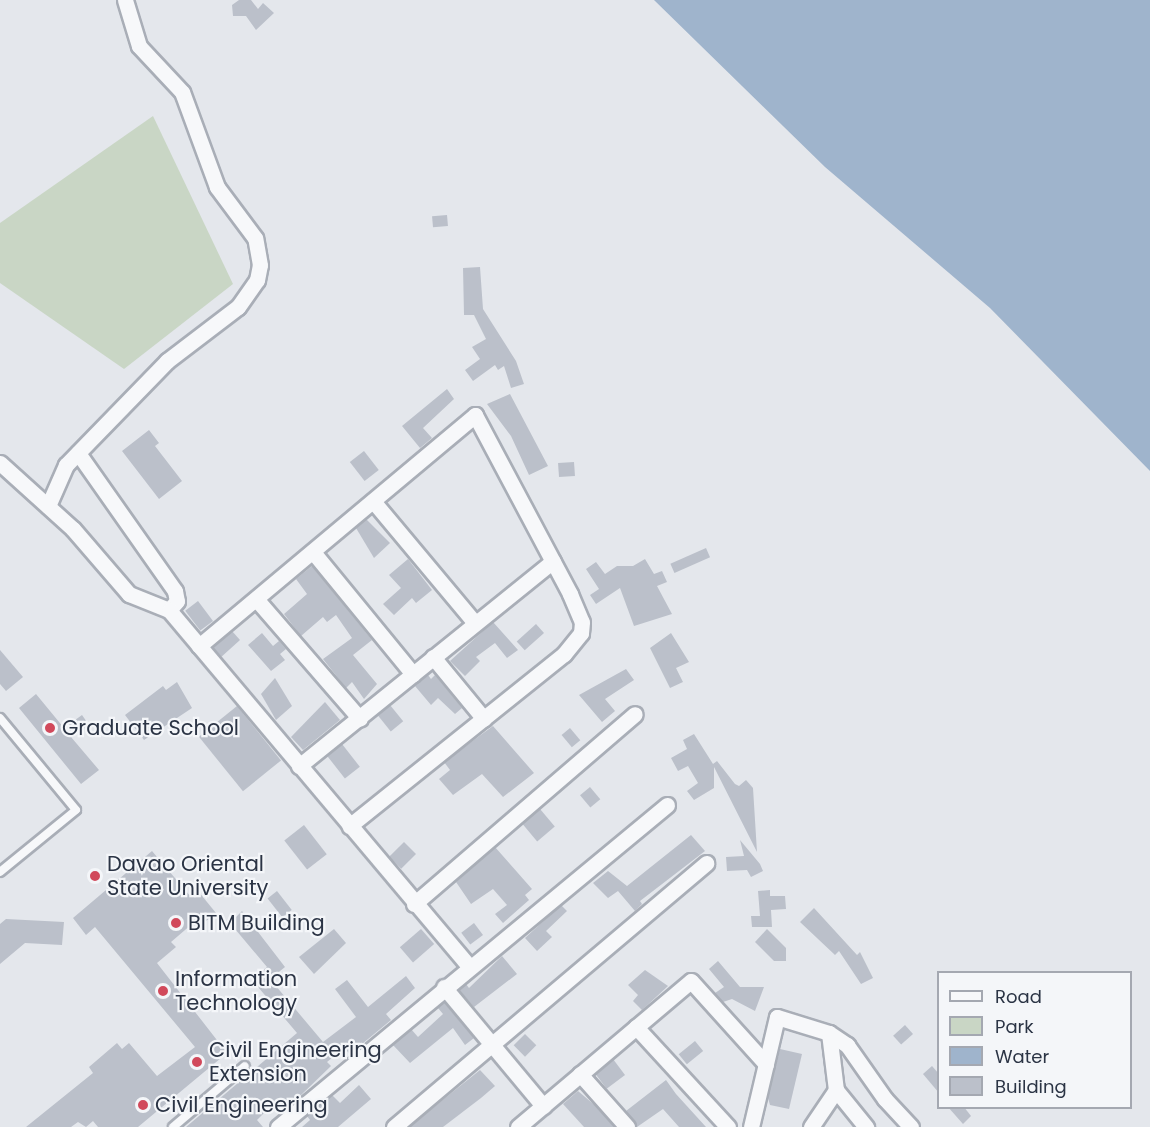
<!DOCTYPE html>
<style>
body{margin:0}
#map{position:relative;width:1150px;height:1127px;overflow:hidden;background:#e4e7ec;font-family:Poppins,sans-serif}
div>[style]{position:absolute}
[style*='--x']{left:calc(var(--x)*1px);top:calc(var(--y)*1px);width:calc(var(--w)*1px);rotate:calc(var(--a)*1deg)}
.green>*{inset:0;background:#c9d6c5}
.water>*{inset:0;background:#9fb4cc}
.building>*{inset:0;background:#bbc0ca;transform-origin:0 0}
.roads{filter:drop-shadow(2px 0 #a9aeb7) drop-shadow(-2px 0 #a9aeb7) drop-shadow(0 2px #a9aeb7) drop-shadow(0 -2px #a9aeb7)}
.lane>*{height:8px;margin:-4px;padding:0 4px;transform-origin:4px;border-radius:4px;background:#f7f8fa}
.street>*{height:15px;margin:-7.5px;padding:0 7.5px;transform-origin:7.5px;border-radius:7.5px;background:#f7f8fa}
.dots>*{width:16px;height:16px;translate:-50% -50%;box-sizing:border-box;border:3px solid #f4f6f9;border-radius:50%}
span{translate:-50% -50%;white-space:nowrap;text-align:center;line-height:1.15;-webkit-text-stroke:4.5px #f4f6f9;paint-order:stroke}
.poi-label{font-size:21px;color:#2b3445}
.left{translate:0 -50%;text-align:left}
.legend{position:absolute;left:937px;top:971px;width:195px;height:138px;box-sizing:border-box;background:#f4f6f9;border:2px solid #a4a8b1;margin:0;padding:8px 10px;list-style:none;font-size:18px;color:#2b3445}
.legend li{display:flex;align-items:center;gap:12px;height:30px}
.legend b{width:30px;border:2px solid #a4a8b1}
</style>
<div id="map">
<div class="green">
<i style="clip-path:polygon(153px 116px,233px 284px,124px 369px,0 283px,0 223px)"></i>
</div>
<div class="water">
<i style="clip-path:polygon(654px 0,1150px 0,1150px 471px,990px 308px,825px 167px)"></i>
</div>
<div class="building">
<i style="clip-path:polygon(239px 0,251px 0,258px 9px,263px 3px,274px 13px,256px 30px,246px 16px,233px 16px,232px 5px)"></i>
<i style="left:447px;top:215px;width:11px;height:15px;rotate:85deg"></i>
<i style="clip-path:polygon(480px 267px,483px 309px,516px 361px,524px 384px,511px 388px,504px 366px,498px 370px,495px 365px,473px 381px,465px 370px,480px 359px,472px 347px,486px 339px,474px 315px,464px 315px,463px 268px)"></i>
<i style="clip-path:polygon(447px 389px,454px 399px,423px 428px,432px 438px,420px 448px,402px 426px)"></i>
<i style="clip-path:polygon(510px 394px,548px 466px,529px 475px,511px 436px,487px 404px)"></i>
<i style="clip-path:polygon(149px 430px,159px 443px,155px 446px,182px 481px,159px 499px,122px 451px)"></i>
<i style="left:364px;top:451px;width:24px;height:18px;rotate:52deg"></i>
<i style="left:574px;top:462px;width:14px;height:16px;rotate:86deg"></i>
<i style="clip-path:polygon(366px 519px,390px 543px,374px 558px,356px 528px)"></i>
<i style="left:706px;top:548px;width:10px;height:39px;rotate:66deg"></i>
<i style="clip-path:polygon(408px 559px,432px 590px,416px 603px,412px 598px,394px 615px,383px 604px,401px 588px,389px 575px)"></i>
<i style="clip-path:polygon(645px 559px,654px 574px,662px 571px,667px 582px,657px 586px,672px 614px,634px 626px,620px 588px,596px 604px,590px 595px,599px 589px,586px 569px,596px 562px,605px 574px,617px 566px,633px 566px)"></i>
<i style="clip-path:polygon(312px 566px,372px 640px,353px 655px,377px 684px,364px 699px,352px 682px,346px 688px,323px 659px,352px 638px,336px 615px,327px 622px,323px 617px,301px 636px,284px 614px,307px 594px,296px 579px)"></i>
<i style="left:198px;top:601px;width:25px;height:16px;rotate:53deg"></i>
<i style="clip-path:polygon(493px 622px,518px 650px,507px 658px,495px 643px,476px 657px,480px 661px,465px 676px,450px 661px)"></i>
<i style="left:536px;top:624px;width:12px;height:26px;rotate:48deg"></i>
<i style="left:232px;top:631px;width:12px;height:25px;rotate:48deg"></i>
<i style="clip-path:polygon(262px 633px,273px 646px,279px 641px,286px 649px,280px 654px,285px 660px,271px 671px,248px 645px)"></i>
<i style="clip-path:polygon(671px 633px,689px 662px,676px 668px,683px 682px,670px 688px,650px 648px)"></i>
<i style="clip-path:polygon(0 650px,23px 677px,6px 691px,0 684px)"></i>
<i style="clip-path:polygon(626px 669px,634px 680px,605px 699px,615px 711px,602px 722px,579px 695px)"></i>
<i style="clip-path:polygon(428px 675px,431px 679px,435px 675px,462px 708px,455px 714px,438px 698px,431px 705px,415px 686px)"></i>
<i style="clip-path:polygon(275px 678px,292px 706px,276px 720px,261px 694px)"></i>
<i style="clip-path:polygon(177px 682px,192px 708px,144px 740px,125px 715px,163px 686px,166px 690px)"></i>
<i style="clip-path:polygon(36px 694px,64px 728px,82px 715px,89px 725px,71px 737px,99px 770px,81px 784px,19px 708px)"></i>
<i style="clip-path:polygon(325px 702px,340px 720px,303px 750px,291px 737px)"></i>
<i style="left:390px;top:705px;width:21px;height:16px;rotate:51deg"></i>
<i style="left:237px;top:706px;width:70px;height:49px;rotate:51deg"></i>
<i style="clip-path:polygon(493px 726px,534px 773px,503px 797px,482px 774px,453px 795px,439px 779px,450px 770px,444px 762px)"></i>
<i style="left:570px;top:728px;width:16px;height:11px;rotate:50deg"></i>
<i style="clip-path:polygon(694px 734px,713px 764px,717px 761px,735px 784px,739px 786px,746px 780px,753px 788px,757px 852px,714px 767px,714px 788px,694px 800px,687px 791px,698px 783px,688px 766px,678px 771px,671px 758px,687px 749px,683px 740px)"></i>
<i style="left:342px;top:744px;width:29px;height:19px;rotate:52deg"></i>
<i style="left:590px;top:787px;width:16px;height:13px;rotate:50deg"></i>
<i style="left:540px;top:809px;width:23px;height:23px;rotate:50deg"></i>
<i style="left:304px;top:825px;width:37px;height:25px;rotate:52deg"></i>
<i style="clip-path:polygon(691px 835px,705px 851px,640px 901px,642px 904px,635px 911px,618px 891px,608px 898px,593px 883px,608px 871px,627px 886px)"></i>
<i style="clip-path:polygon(740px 840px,760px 864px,763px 871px,751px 877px,747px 870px,727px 871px,726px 857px,744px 856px)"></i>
<i style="left:404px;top:842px;width:17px;height:21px;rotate:45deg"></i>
<i style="clip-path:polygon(495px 847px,532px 889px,525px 895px,529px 900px,503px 923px,495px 914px,507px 905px,493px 889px,471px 904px,456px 882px)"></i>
<i style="clip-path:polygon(152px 851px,191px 897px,198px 891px,216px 913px,205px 922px,201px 917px,192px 924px,171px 942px,176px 947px,157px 963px,227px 1053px,138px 1127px,98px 1127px,93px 1121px,86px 1127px,78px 1122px,71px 1127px,26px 1127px,93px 1073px,89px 1067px,117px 1043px,122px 1049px,129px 1043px,157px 1076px,195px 1047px,95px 927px,86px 935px,73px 918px)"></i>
<i style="clip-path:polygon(770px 890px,770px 896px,785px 896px,786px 909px,771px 910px,772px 927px,752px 927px,751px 916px,760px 916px,758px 891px)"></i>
<i style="left:277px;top:891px;width:24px;height:12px;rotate:52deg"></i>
<i style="clip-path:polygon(561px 905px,567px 911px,546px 931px,552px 937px,537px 951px,525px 938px)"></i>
<i style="clip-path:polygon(814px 908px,857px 955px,860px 952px,873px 978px,861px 984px,839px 951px,835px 955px,800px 922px)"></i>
<i style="clip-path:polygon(242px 911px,285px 967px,270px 979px,323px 1042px,356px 1017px,335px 989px,347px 980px,368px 1007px,406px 976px,415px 988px,386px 1014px,391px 1020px,350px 1054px,344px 1048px,327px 1062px,331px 1066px,298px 1098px,279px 1109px,274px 1103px,257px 1120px,263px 1127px,186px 1127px,297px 1033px,252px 980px,267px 967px,230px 923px)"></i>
<i style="clip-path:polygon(6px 919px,64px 922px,62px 945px,25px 943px,0 964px,0 924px)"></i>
<i style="left:474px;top:923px;width:15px;height:16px;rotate:53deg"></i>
<i style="clip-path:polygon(334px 929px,346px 943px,314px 974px,299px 957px)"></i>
<i style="left:421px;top:929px;width:20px;height:28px;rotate:49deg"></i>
<i style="clip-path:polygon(767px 929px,786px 948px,786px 961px,774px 961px,755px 942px)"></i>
<i style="clip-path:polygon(502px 956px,517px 974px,474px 1007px,459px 990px,466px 984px,469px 988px)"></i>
<i style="clip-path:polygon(718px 961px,740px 987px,764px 987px,755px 1011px,732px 999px,723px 1002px,715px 993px,724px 987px,709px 969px)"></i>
<i style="clip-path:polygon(645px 970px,668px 986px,642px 1010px,633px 1001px,638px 995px,628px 985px)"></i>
<i style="clip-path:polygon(444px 1002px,474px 1038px,465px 1045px,453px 1028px,410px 1063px,393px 1045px,411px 1029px,418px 1037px,443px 1014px,438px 1008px)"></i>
<i style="left:905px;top:1025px;width:12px;height:16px;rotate:48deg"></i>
<i style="left:525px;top:1034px;width:16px;height:16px;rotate:45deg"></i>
<i style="left:695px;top:1041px;width:13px;height:21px;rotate:51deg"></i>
<i style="clip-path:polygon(780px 1049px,802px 1054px,789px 1109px,770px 1105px,768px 1098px)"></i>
<i style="left:613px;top:1059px;width:20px;height:23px;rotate:53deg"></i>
<i style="clip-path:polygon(932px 1066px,939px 1074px,939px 1093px,923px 1074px)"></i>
<i style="clip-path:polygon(480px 1070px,495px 1086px,481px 1098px,443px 1127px,409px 1127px)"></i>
<i style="clip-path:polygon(666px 1080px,676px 1094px,706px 1127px,679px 1127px,663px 1109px,637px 1127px,626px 1111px)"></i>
<i style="clip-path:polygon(359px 1085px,371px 1099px,338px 1127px,302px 1127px,310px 1120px,307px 1116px,332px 1095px,340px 1103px)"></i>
<i style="clip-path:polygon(578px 1091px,598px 1108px,614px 1127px,584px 1127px,563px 1104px)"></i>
<i style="clip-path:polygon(948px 1107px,964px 1107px,971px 1116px,963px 1124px)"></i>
</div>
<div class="roads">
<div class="lane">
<i style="--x:0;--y:718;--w:119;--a:50.4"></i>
<i style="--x:76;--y:810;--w:98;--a:140.8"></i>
<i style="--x:173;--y:1127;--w:94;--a:-40.3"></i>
</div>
<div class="street">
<i style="--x:78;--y:453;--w:169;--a:54.9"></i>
<i style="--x:175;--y:591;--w:10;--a:79"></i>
<i style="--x:177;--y:601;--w:12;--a:132"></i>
<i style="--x:0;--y:463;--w:98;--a:42.1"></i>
<i style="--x:73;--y:529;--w:86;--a:49.3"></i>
<i style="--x:129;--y:594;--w:43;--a:21.8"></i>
<i style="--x:169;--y:610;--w:466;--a:49.9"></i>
<i style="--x:373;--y:501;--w:158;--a:50.1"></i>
<i style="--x:48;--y:506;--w:45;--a:-66.3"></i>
<i style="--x:66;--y:465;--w:145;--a:-45.8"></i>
<i style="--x:167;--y:361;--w:89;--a:-37.3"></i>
<i style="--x:238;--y:307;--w:33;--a:-55"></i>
<i style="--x:257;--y:280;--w:15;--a:-79"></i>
<i style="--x:260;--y:265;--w:27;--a:-100"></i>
<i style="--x:255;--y:238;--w:64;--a:-126.7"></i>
<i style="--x:217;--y:187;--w:101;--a:-110.2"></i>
<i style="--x:182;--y:92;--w:63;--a:-133.1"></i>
<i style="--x:139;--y:46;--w:48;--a:-106.9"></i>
<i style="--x:313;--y:552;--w:158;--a:50.7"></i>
<i style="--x:257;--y:600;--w:157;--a:49.1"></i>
<i style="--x:199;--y:646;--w:360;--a:-39.9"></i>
<i style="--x:475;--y:415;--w:203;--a:62"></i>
<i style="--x:570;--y:594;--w:30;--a:67"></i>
<i style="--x:582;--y:622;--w:11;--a:95"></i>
<i style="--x:581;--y:633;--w:27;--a:129"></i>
<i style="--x:564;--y:654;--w:275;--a:141.3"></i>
<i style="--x:433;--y:657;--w:80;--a:50.6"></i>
<i style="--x:299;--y:766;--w:326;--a:-38.9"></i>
<i style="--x:414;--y:904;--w:291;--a:-40.7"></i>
<i style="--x:444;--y:987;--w:155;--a:50.2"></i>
<i style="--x:636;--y:1027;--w:136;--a:47.4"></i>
<i style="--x:829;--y:1033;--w:57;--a:83"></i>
<i style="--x:836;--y:1090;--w:48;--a:51"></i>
<i style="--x:580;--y:1074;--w:71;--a:48.4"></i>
<i style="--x:278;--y:1127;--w:505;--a:-39.62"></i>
<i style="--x:394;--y:1127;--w:409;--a:-40.2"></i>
<i style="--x:518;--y:1127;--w:226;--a:-40.2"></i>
<i style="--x:691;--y:981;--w:112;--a:47.9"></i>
<i style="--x:751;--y:1127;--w:113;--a:-76.7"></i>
<i style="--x:777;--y:1017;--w:54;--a:17.1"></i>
<i style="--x:829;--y:1033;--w:22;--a:34"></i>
<i style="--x:847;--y:1045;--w:66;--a:54.9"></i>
<i style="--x:885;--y:1099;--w:38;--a:47"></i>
<i style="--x:811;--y:1127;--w:45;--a:-56"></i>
</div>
</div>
<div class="dots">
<i style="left:50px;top:728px;background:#d1495b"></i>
<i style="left:95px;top:876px;background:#d1495b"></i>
<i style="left:176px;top:923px;background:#d1495b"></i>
<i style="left:163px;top:991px;background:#d1495b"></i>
<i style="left:197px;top:1062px;background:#d1495b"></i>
<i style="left:143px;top:1105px;background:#d1495b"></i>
</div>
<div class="poi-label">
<span class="left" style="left:62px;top:728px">Graduate School</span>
<span class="left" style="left:107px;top:876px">Davao Oriental<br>State University</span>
<span class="left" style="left:188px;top:923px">BITM Building</span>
<span class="left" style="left:175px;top:991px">Information<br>Technology</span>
<span class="left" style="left:209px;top:1062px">Civil Engineering<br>Extension</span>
<span class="left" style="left:155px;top:1105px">Civil Engineering</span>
</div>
<ul class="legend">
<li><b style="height:8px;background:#f7f8fa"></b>Road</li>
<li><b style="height:16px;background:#c9d6c5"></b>Park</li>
<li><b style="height:16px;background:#9fb4cc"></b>Water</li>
<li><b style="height:16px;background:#bbc0ca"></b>Building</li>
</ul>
</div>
